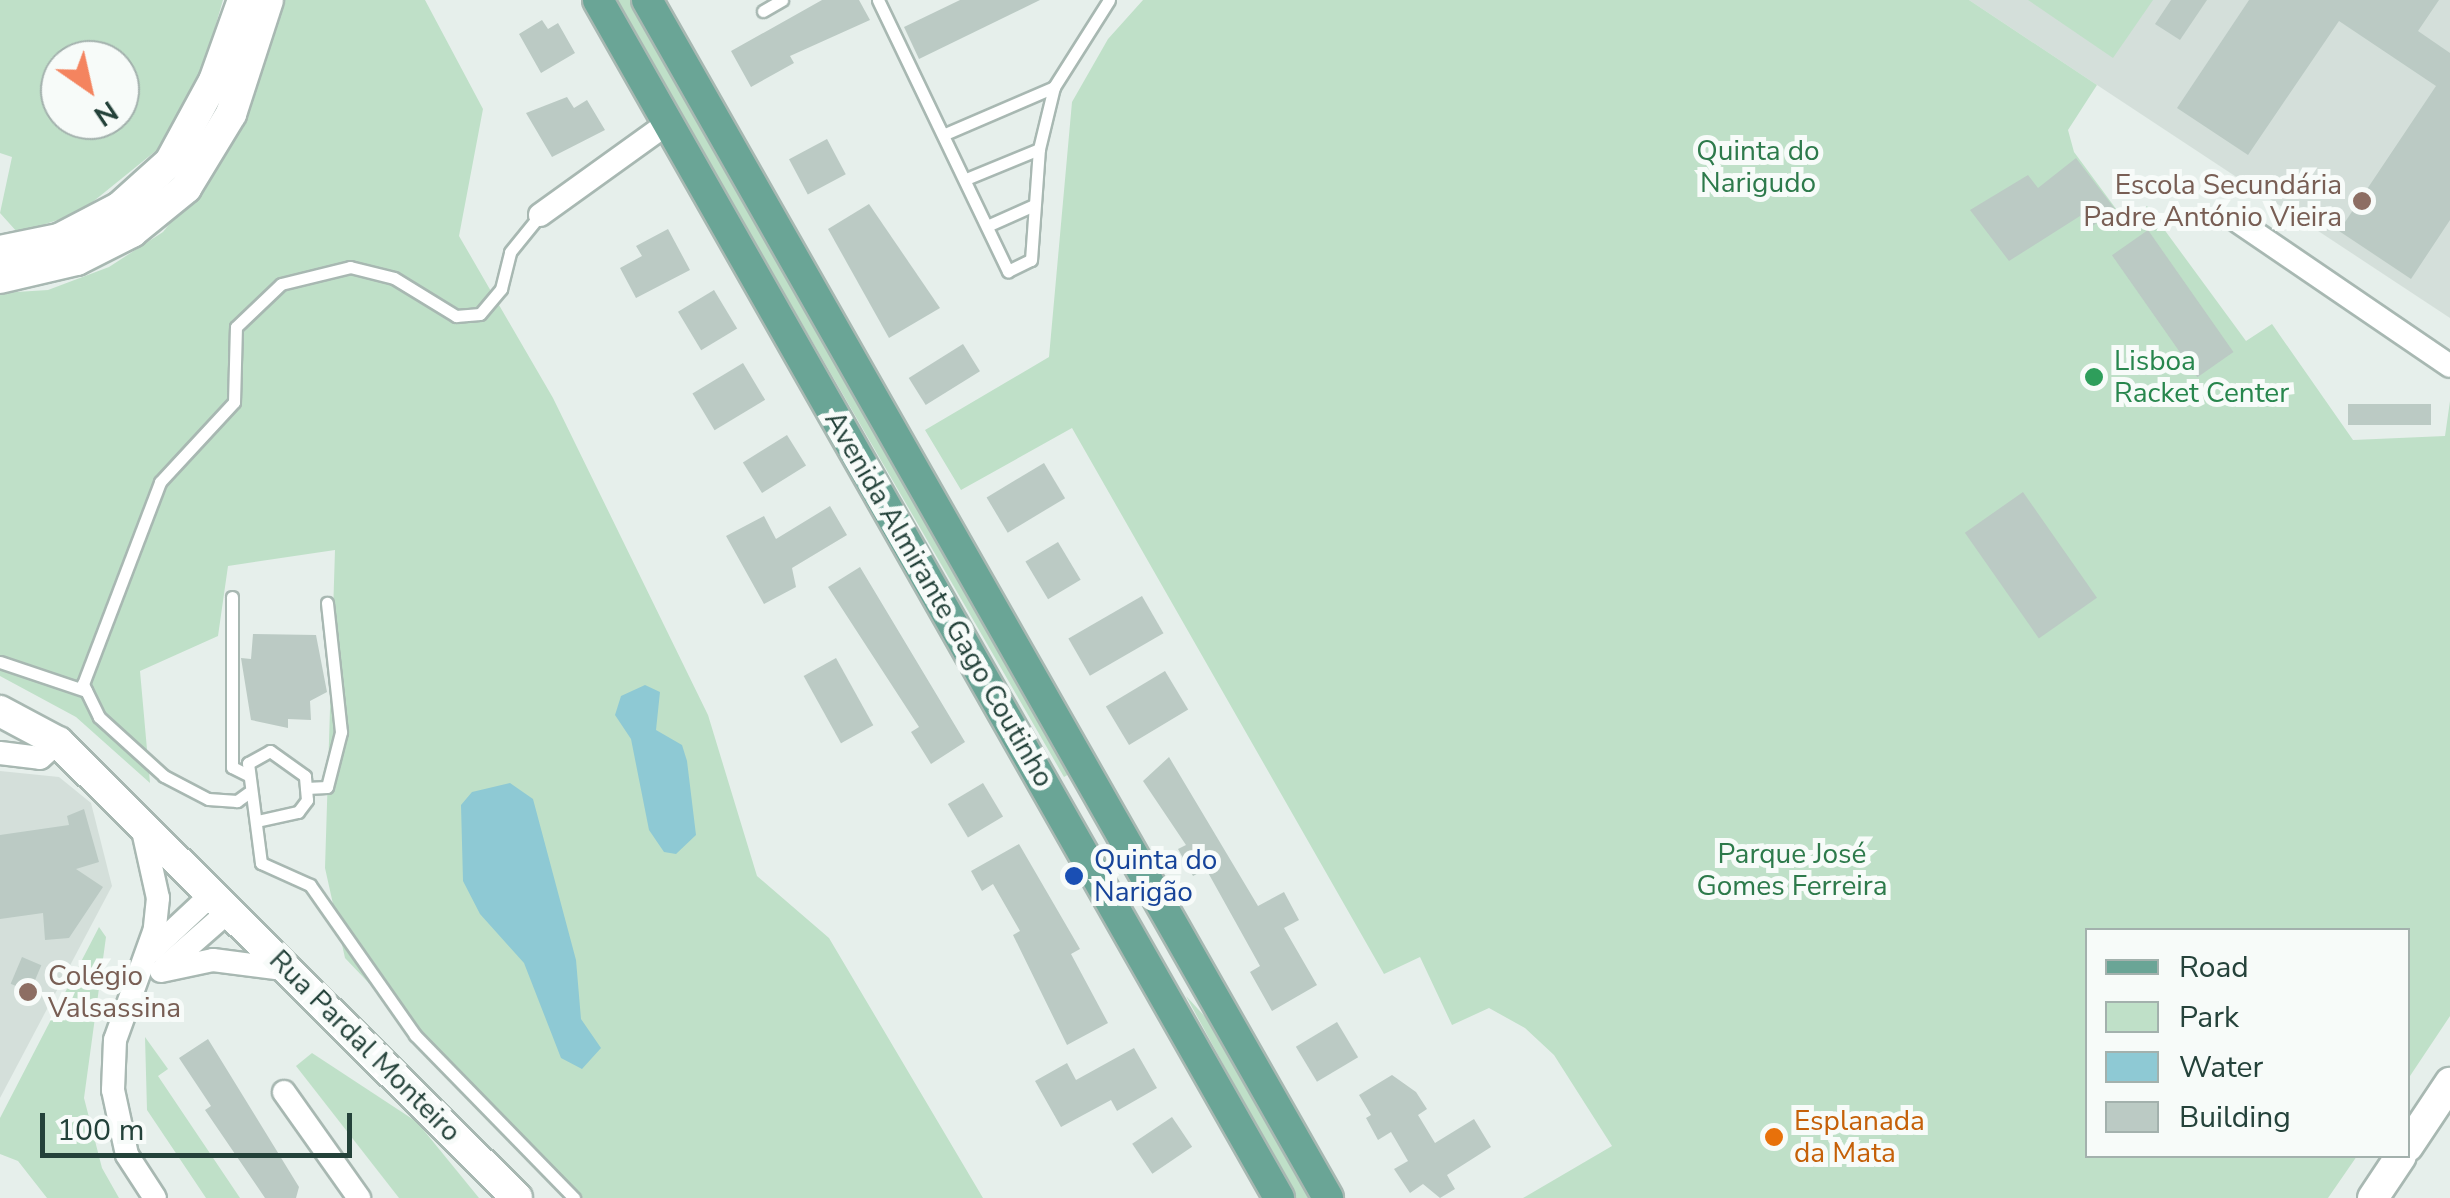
<!DOCTYPE html>
<meta charset="utf-8">
<style>
body{margin:0}
#map{position:relative;width:2450px;height:1198px;overflow:hidden;background:#e6efeb;font-family:"Nunito Sans",sans-serif}
div>[style]{position:absolute}
[style*='--x']{left:calc(var(--x)*1px);top:calc(var(--y)*1px);width:calc(var(--w)*1px);rotate:calc(var(--a)*1deg)}
.built>*{inset:0;background:#d4dfda}
.green>*{inset:0;background:#bfe0c8}
.water>*{inset:0;background:#8ec9d4}
.building>*{inset:0;background:#bbcac4;transform-origin:0 0}
.roads{filter:drop-shadow(2px 0 #a8b8b2) drop-shadow(-2px 0 #a8b8b2) drop-shadow(0 2px #a8b8b2) drop-shadow(0 -2px #a8b8b2)}
.lane>*{height:11px;margin:-5.5px;padding:0 5.5px;transform-origin:5.5px;border-radius:5.5px;background:#fff}
.street>*{height:22px;margin:-11px;padding:0 11px;transform-origin:11px;border-radius:11px;background:#fff}
.secondary>*{height:30px;margin:-15px;padding:0 15px;transform-origin:15px;border-radius:15px;background:#fff}
.primary>*{height:30px;margin:-15px;padding:0 15px;transform-origin:15px;border-radius:15px;background:#6aa596}
.dots>*{width:28px;height:28px;translate:-50% -50%;box-sizing:border-box;border:5px solid #f7fbf9;border-radius:50%}
span{translate:-50% -50%;white-space:nowrap;text-align:center;line-height:1.15;-webkit-text-stroke:10px #f7fbf9;paint-order:stroke}
.park-label{font-size:28px;color:#2d7a4b}
.education-label{font-size:28px;color:#785e54}
.right{translate:-100% -50%;text-align:right}
.left{translate:0 -50%;text-align:left}
.leisure-label{font-size:28px;color:#27864d}
.street-label{font-size:28px;color:#24423a}
.transit-label{font-size:28px;color:#164399}
.food-label{font-size:28px;color:#c56008}
.legend{position:absolute;left:2085px;top:928px;width:325px;height:230px;box-sizing:border-box;background:#f7fbf9;border:2px solid #a3b1ad;margin:0;padding:12px 18px;list-style:none;font-size:30px;color:#24423a}
.legend li{display:flex;align-items:center;gap:20px;height:50px}
.legend b{width:50px;border:2px solid #a3b1ad}
.north{position:absolute;left:40px;top:40px;width:100px;height:100px;box-sizing:border-box;background:#f7fbf9;border:2px solid #a3b1ad;border-radius:50%;rotate:146deg;font-size:28px;font-weight:700;line-height:40px;text-align:center;color:#24423a}
.north::after{content:'';display:block;margin:auto;width:35px;height:45px;background:#f4845f;clip-path:polygon(50% 0,100% 100%,50% 72%,0 100%)}
.scale{position:absolute;left:40px;top:1113px;width:312px;height:45px;box-sizing:border-box;border:5px solid #24423a;border-top:0;padding-left:12px;font-size:30px;line-height:35px;white-space:nowrap;color:#24423a;-webkit-text-stroke:8px #f7fbf9;paint-order:stroke}
</style>
<div id="map">
<div class="built">
<i style="clip-path:polygon(1969px 0,2450px 0,2450px 318px,2097px 85px)"></i>
<i style="clip-path:polygon(0 771px,59px 777px,91px 803px,112px 886px,0 1098px)"></i>
</div>
<div class="green">
<i style="clip-path:polygon(evenodd,0 0,223px 0,205px 62px,163px 145px,79px 213px,18px 233px,0 213px,12px 157px,0 153px,0 0,60px 60px,120px 60px,120px 120px,60px 120px,60px 60px)"></i>
<i style="clip-path:polygon(279px 0,425px 0,483px 109px,459px 236px,553px 398px,708px 715px,757px 876px,829px 938px,983px 1198px,573px 1198px,345px 958px,325px 868px,335px 550px,228px 566px,218px 636px,140px 671px,150px 783px,76px 717px,0 676px,0 293px,48px 290px,109px 267px,163px 232px,220px 161px)"></i>
<i style="clip-path:polygon(615px 0,630px 0,1069px 774px,1064px 777px)"></i>
<i style="clip-path:polygon(1143px 0,1969px 0,2097px 85px,2068px 130px,2074px 152px,2125px 221px,2147px 206px,2246px 341px,2272px 324px,2353px 440px,2445px 436px,2450px 401px,2450px 1016px,2408px 1079px,2408px 930px,2088px 930px,2088px 1156px,2357px 1156px,2328px 1198px,1523px 1198px,1612px 1146px,1554px 1055px,1525px 1028px,1489px 1008px,1452px 1025px,1420px 957px,1384px 974px,1072px 428px,961px 490px,925px 430px,1049px 357px,1072px 102px,1108px 39px)"></i>
<i style="clip-path:polygon(2028px 0,2153px 0,2113px 58px)"></i>
<i style="clip-path:polygon(99px 927px,106px 937px,84px 1098px,102px 1168px,119px 1198px,47px 1198px,18px 1161px,0 1154px,0 1118px)"></i>
<i style="clip-path:polygon(1186px 996px,1211px 1023px,1310px 1198px,1296px 1198px)"></i>
<i style="clip-path:polygon(145px 1037px,168px 1069px,158px 1076px,240px 1198px,206px 1198px,147px 1110px)"></i>
<i style="clip-path:polygon(312px 1053px,417px 1122px,479px 1198px,399px 1198px,296px 1066px)"></i>
</div>
<div class="water">
<i style="clip-path:polygon(645px 685px,660px 692px,656px 730px,682px 745px,687px 761px,696px 835px,676px 854px,664px 852px,649px 830px,631px 739px,615px 715px,621px 696px)"></i>
<i style="clip-path:polygon(510px 783px,533px 799px,576px 960px,581px 1019px,601px 1048px,582px 1069px,561px 1058px,524px 963px,480px 914px,463px 881px,461px 805px,472px 792px)"></i>
</div>
<div class="building">
<i style="clip-path:polygon(822px 0,859px 0,870px 20px,790px 56px,794px 63px,751px 87px,731px 51px)"></i>
<i style="clip-path:polygon(960px 0,1040px 0,919px 59px,904px 27px)"></i>
<i style="clip-path:polygon(2171px 0,2207px 0,2180px 40px,2155px 24px)"></i>
<i style="clip-path:polygon(2249px 0,2439px 0,2418px 31px,2450px 53px,2450px 220px,2411px 279px,2339px 231px,2436px 86px,2339px 21px,2248px 155px,2177px 108px)"></i>
<i style="clip-path:polygon(542px 20px,548px 29px,558px 23px,575px 53px,541px 73px,519px 34px)"></i>
<i style="clip-path:polygon(567px 97px,574px 108px,587px 100px,605px 130px,552px 157px,526px 113px)"></i>
<i style="left:827px;top:139px;width:40px;height:43px;rotate:62deg"></i>
<i style="clip-path:polygon(2076px 158px,2115px 209px,2090px 228px,2080px 216px,2009px 261px,1970px 210px,2028px 175px,2038px 188px)"></i>
<i style="clip-path:polygon(869px 204px,940px 308px,889px 338px,828px 229px)"></i>
<i style="clip-path:polygon(668px 229px,690px 270px,636px 298px,620px 268px,642px 256px,636px 246px)"></i>
<i style="left:2148px;top:230px;width:149px;height:44px;rotate:55deg"></i>
<i style="left:714px;top:290px;width:45px;height:42px;rotate:59deg"></i>
<i style="left:963px;top:344px;width:32px;height:64px;rotate:58deg"></i>
<i style="left:743px;top:363px;width:43px;height:59px;rotate:59deg"></i>
<i style="left:2348px;top:404px;width:83px;height:21px"></i>
<i style="left:787px;top:435px;width:36px;height:52px;rotate:58deg"></i>
<i style="left:1044px;top:463px;width:41px;height:67px;rotate:59deg"></i>
<i style="left:2023px;top:492px;width:129px;height:71px;rotate:55deg"></i>
<i style="clip-path:polygon(830px 506px,847px 535px,792px 568px,796px 587px,764px 604px,726px 536px,764px 516px,776px 539px)"></i>
<i style="left:1058px;top:542px;width:44px;height:38px;rotate:59deg"></i>
<i style="clip-path:polygon(860px 567px,965px 742px,931px 764px,911px 732px,919px 727px,828px 587px)"></i>
<i style="left:1142px;top:596px;width:43px;height:85px;rotate:60deg"></i>
<i style="clip-path:polygon(253px 634px,316px 635px,327px 692px,310px 701px,311px 720px,288px 719px,288px 728px,251px 720px,241px 658px,251px 659px)"></i>
<i style="left:836px;top:658px;width:77px;height:37px;rotate:61deg"></i>
<i style="left:1165px;top:671px;width:45px;height:69px;rotate:59deg"></i>
<i style="clip-path:polygon(1169px 757px,1258px 906px,1284px 892px,1299px 920px,1284px 928px,1317px 985px,1272px 1011px,1250px 972px,1260px 966px,1206px 869px,1193px 876px,1178px 849px,1186px 845px,1143px 781px)"></i>
<i style="left:983px;top:783px;width:39px;height:41px;rotate:59deg"></i>
<i style="clip-path:polygon(84px 809px,99px 862px,76px 869px,103px 887px,69px 938px,45px 940px,43px 913px,0 919px,0 835px,69px 825px,67px 816px)"></i>
<i style="clip-path:polygon(1019px 844px,1080px 949px,1071px 954px,1108px 1023px,1067px 1045px,1013px 935px,1020px 931px,993px 884px,982px 891px,971px 871px)"></i>
<i style="left:22px;top:957px;width:21px;height:29px;rotate:23deg"></i>
<i style="left:1337px;top:1022px;width:41px;height:48px;rotate:59deg"></i>
<i style="clip-path:polygon(208px 1039px,299px 1187px,296px 1198px,265px 1198px,205px 1110px,211px 1106px,179px 1058px)"></i>
<i style="clip-path:polygon(1134px 1048px,1157px 1088px,1117px 1111px,1111px 1100px,1061px 1127px,1035px 1081px,1067px 1063px,1076px 1080px)"></i>
<i style="clip-path:polygon(1392px 1075px,1416px 1092px,1427px 1109px,1418px 1115px,1435px 1143px,1474px 1119px,1491px 1147px,1447px 1175px,1455px 1189px,1440px 1198px,1423px 1184px,1410px 1193px,1394px 1169px,1408px 1161px,1391px 1132px,1378px 1140px,1366px 1118px,1371px 1115px,1359px 1095px)"></i>
<i style="left:1172px;top:1117px;width:36px;height:48px;rotate:56deg"></i>
</div>
<div class="roads">
<div class="lane">
<i style="--x:878;--y:0;--w:301;--a:64.4"></i>
<i style="--x:1008;--y:271;--w:25;--a:-26"></i>
<i style="--x:1031;--y:260;--w:111;--a:-85.9"></i>
<i style="--x:1039;--y:149;--w:64;--a:-76.4"></i>
<i style="--x:1054;--y:87;--w:103;--a:-57.7"></i>
<i style="--x:763;--y:11;--w:22;--a:-30"></i>
<i style="--x:945;--y:134;--w:119;--a:-23.3"></i>
<i style="--x:966;--y:179;--w:79;--a:-22.3"></i>
<i style="--x:987;--y:226;--w:51;--a:-24.1"></i>
<i style="--x:232;--y:597;--w:170;--a:90"></i>
<i style="--x:232;--y:767;--w:18;--a:27"></i>
<i style="--x:0;--y:662;--w:91;--a:18.6"></i>
<i style="--x:306;--y:788;--w:21;--a:-3"></i>
<i style="--x:327;--y:787;--w:57;--a:-75.7"></i>
<i style="--x:341;--y:732;--w:130;--a:-96.2"></i>
<i style="--x:248;--y:793;--w:14;--a:144"></i>
<i style="--x:237;--y:801;--w:29;--a:-176"></i>
<i style="--x:208;--y:799;--w:50;--a:-152.4"></i>
<i style="--x:164;--y:776;--w:88;--a:-137.8"></i>
<i style="--x:99;--y:717;--w:37;--a:-116"></i>
<i style="--x:83;--y:684;--w:216;--a:-69.1"></i>
<i style="--x:160;--y:482;--w:109;--a:-47.2"></i>
<i style="--x:234;--y:402;--w:75;--a:-88.5"></i>
<i style="--x:236;--y:327;--w:62;--a:-43.7"></i>
<i style="--x:281;--y:284;--w:71;--a:-13.8"></i>
<i style="--x:350;--y:267;--w:45;--a:14"></i>
<i style="--x:394;--y:278;--w:73;--a:31.5"></i>
<i style="--x:456;--y:316;--w:24;--a:-5"></i>
<i style="--x:480;--y:314;--w:33;--a:-50"></i>
<i style="--x:501;--y:289;--w:38;--a:-76"></i>
<i style="--x:510;--y:252;--w:48;--a:-51"></i>
<i style="--x:257;--y:821;--w:42;--a:-12.4"></i>
<i style="--x:298;--y:812;--w:15;--a:-53"></i>
<i style="--x:307;--y:800;--w:24;--a:-95"></i>
<i style="--x:305;--y:776;--w:43;--a:-144.5"></i>
<i style="--x:270;--y:751;--w:25;--a:151"></i>
<i style="--x:248;--y:763;--w:101;--a:82.6"></i>
<i style="--x:261;--y:863;--w:54;--a:24.2"></i>
<i style="--x:310;--y:885;--w:183;--a:55"></i>
<i style="--x:415;--y:1035;--w:228;--a:45.7"></i>
</div>
<div class="street">
<i style="--x:540;--y:215;--w:158;--a:-35.7"></i>
<i style="--x:2239;--y:222;--w:255;--a:34.3"></i>
<i style="--x:0;--y:753;--w:40;--a:7.1"></i>
<i style="--x:40;--y:758;--w:24;--a:-42"></i>
<i style="--x:142;--y:826;--w:74;--a:77.5"></i>
<i style="--x:158;--y:898;--w:31;--a:96"></i>
<i style="--x:155;--y:929;--w:118;--a:109.8"></i>
<i style="--x:115;--y:1040;--w:50;--a:92.3"></i>
<i style="--x:113;--y:1090;--w:66;--a:77.8"></i>
<i style="--x:127;--y:1155;--w:51;--a:56.9"></i>
<i style="--x:149;--y:953;--w:86;--a:-43.1"></i>
<i style="--x:165;--y:967;--w:85;--a:-41.2"></i>
<i style="--x:161;--y:971;--w:53;--a:-11.9"></i>
<i style="--x:213;--y:960;--w:79;--a:7.3"></i>
<i style="--x:284;--y:1092;--w:130;--a:54.7"></i>
</div>
<div class="secondary">
<i style="--x:0;--y:251;--w:60;--a:-11.5"></i>
<i style="--x:59;--y:239;--w:69;--a:-27.7"></i>
<i style="--x:120;--y:207;--w:67;--a:-42"></i>
<i style="--x:170;--y:162;--w:92;--a:-61.5"></i>
<i style="--x:214;--y:81;--w:86;--a:-70.3"></i>
<i style="--x:0;--y:278;--w:79;--a:-13.2"></i>
<i style="--x:77;--y:260;--w:62;--a:-27"></i>
<i style="--x:132;--y:232;--w:70;--a:-39.2"></i>
<i style="--x:186;--y:188;--w:87;--a:-58.7"></i>
<i style="--x:231;--y:114;--w:120;--a:-72"></i>
<i style="--x:0;--y:711;--w:66;--a:28.1"></i>
<i style="--x:58;--y:742;--w:647;--a:44.81"></i>
<i style="--x:2408;--y:1146;--w:76;--a:-56.3"></i>
<i style="--x:2373;--y:1198;--w:50;--a:-56.3"></i>
</div>
<div class="primary">
<i style="--x:598;--y:0;--w:1378;--a:60.38"></i>
<i style="--x:647;--y:0;--w:1378;--a:60.38"></i>
</div>
</div>
<div class="dots">
<i style="left:2362px;top:201px;background:#8d6e63"></i>
<i style="left:2094px;top:377px;background:#2e9e5b"></i>
<i style="left:1074px;top:876px;background:#1a4fb4"></i>
<i style="left:28px;top:992px;background:#8d6e63"></i>
<i style="left:1774px;top:1137px;background:#e8710a"></i>
</div>
<div class="park-label">
<span style="left:1758px;top:167px">Quinta do<br>Narigudo</span>
<span style="left:1792px;top:870px">Parque José<br>Gomes Ferreira</span>
</div>
<div class="education-label">
<span class="right" style="left:2342px;top:201px">Escola Secundária<br>Padre António Vieira</span>
<span class="left" style="left:48px;top:992px">Colégio<br>Valsassina</span>
</div>
<div class="leisure-label">
<span class="left" style="left:2114px;top:377px">Lisboa<br>Racket Center</span>
</div>
<div class="street-label">
<span style="left:939px;top:599px;rotate:60deg">Avenida Almirante Gago Coutinho</span>
<span style="left:365px;top:1046px;rotate:45deg">Rua Pardal Monteiro</span>
</div>
<div class="transit-label">
<span class="left" style="left:1094px;top:876px">Quinta do<br>Narigão</span>
</div>
<div class="food-label">
<span class="left" style="left:1794px;top:1137px">Esplanada<br>da Mata</span>
</div>
<ul class="legend">
<li><b style="height:12px;background:#6aa596"></b>Road</li>
<li><b style="height:28px;background:#bfe0c8"></b>Park</li>
<li><b style="height:28px;background:#8ec9d4"></b>Water</li>
<li><b style="height:28px;background:#bbcac4"></b>Building</li>
</ul>
<div class="north">N</div>
<div class="scale">100 m</div>
</div>
